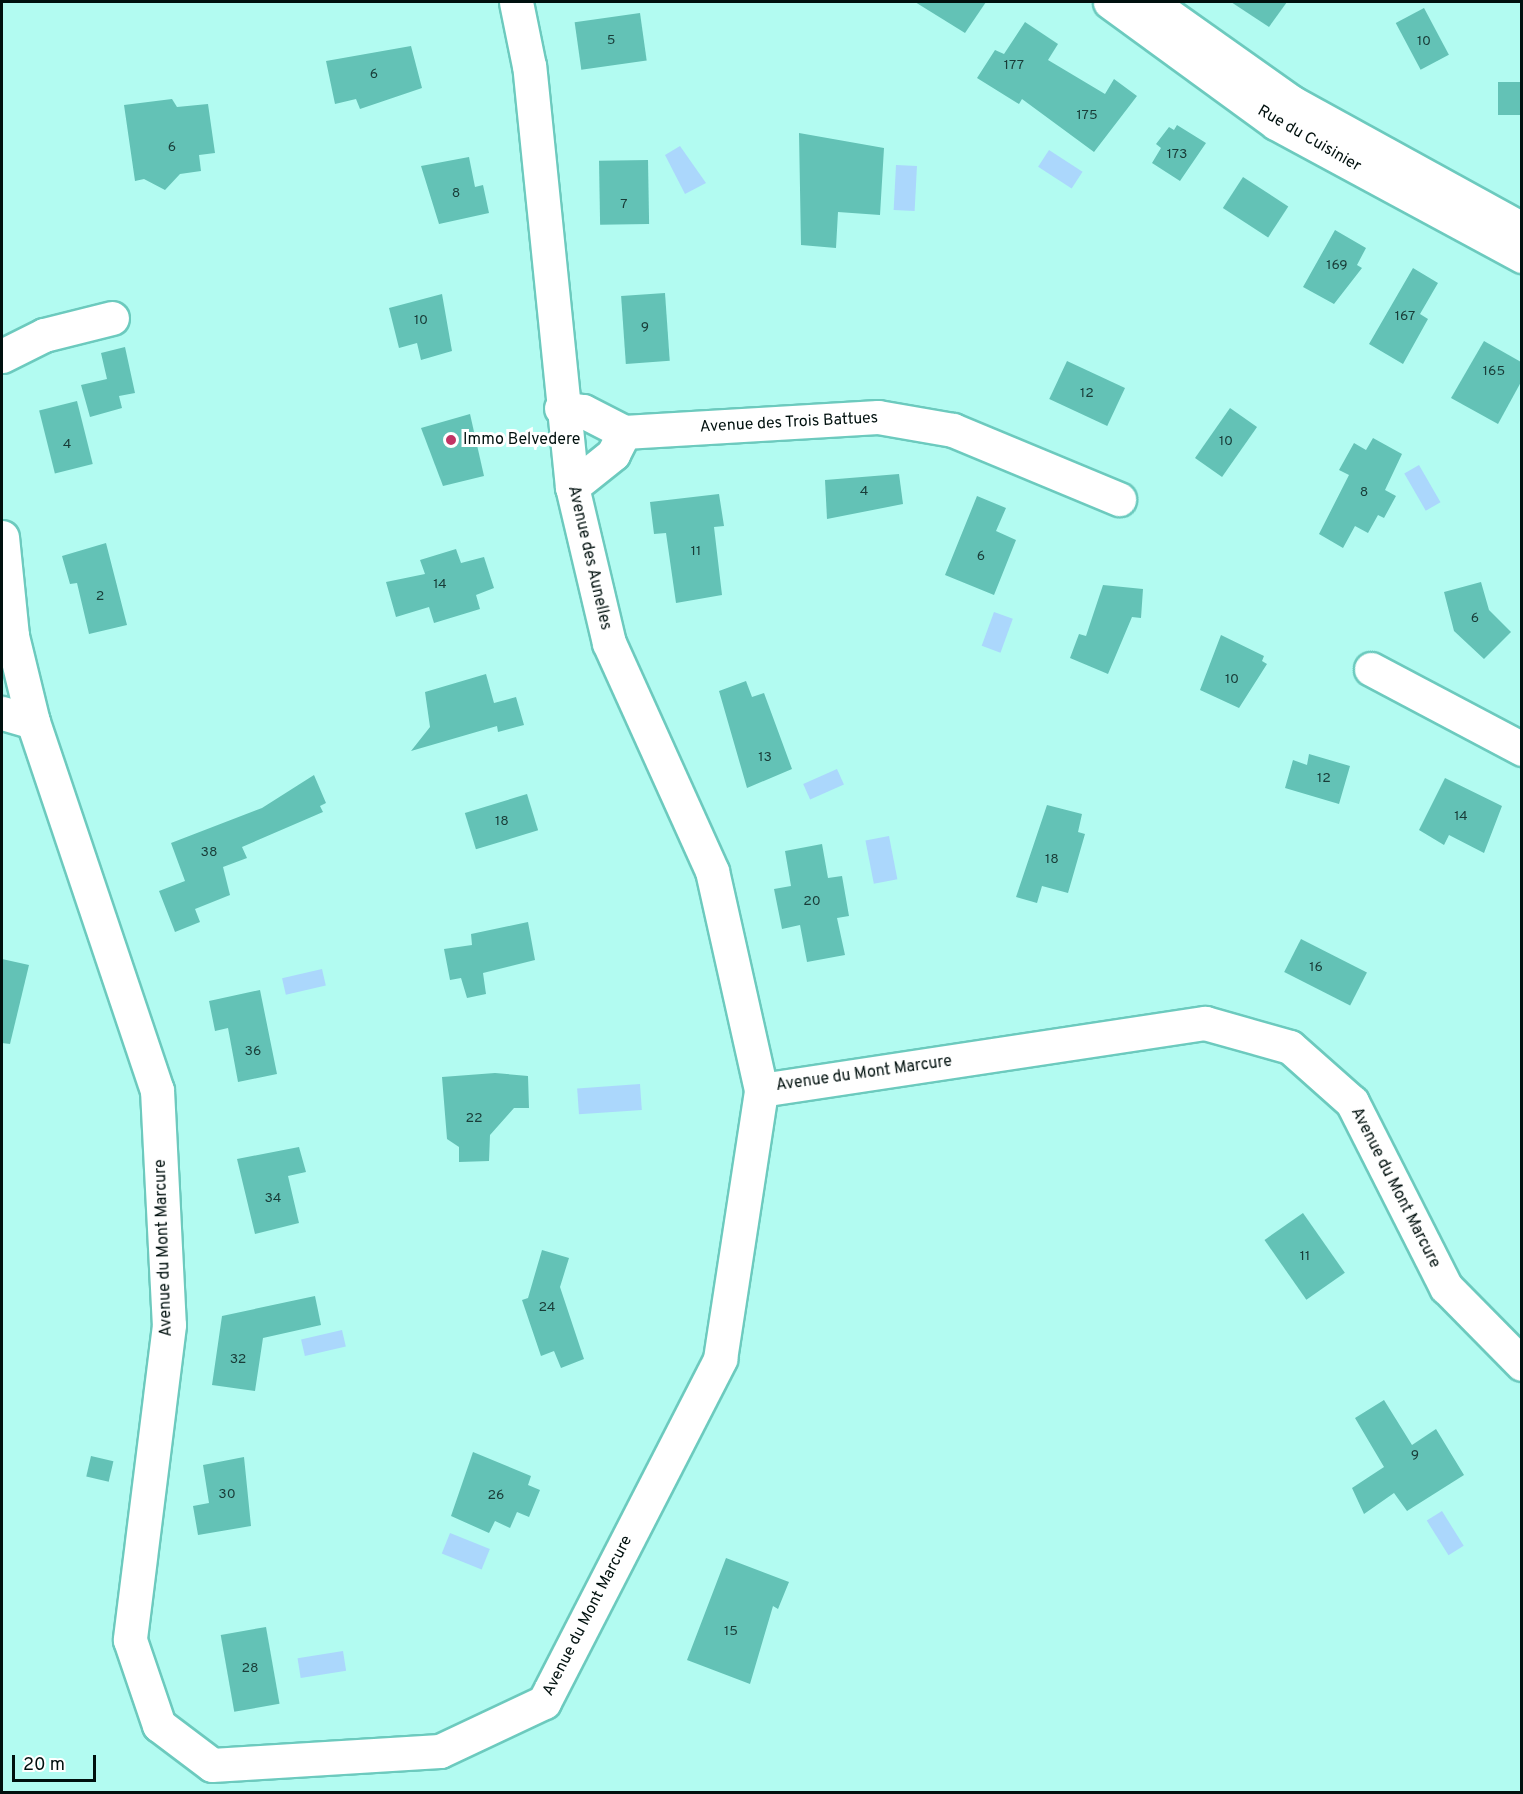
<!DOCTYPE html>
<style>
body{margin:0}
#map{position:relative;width:1523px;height:1794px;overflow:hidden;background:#b2fbf1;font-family:Overpass,sans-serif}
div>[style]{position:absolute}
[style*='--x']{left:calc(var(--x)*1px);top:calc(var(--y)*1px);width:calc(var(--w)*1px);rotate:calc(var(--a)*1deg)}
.water>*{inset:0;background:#abd7fc;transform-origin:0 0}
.building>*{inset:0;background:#63c2b6;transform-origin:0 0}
.roads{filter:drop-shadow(2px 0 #6ccabe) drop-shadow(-2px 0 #6ccabe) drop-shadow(0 2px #6ccabe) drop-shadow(0 -2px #6ccabe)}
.street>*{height:33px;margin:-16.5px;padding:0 16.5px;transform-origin:16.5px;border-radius:16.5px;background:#fff}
.dots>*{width:16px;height:16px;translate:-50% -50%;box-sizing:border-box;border:3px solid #fff;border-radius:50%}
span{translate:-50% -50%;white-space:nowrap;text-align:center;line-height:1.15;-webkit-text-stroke:6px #fff;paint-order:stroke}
.number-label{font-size:14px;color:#193c38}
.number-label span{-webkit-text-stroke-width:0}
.street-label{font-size:16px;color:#00100e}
.poi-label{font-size:16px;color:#00100e}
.left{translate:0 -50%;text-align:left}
.frame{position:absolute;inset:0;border:3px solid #00100e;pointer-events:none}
.scale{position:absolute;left:12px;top:1755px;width:84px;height:27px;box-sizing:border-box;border:3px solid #00100e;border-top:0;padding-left:8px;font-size:18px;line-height:21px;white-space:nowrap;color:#00100e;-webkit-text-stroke:4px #fff;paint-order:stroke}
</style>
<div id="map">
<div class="water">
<i style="clip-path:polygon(680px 146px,706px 183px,685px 194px,665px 155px)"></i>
<i style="left:1049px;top:150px;width:40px;height:20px;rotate:33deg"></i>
<i style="left:896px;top:165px;width:21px;height:45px;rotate:3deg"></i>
<i style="left:1419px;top:465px;width:43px;height:17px;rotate:60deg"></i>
<i style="left:994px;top:612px;width:20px;height:36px;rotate:20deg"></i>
<i style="left:837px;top:769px;width:17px;height:37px;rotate:66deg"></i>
<i style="left:889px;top:836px;width:44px;height:24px;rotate:79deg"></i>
<i style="left:322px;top:969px;width:17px;height:41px;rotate:77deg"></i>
<i style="left:640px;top:1084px;width:26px;height:63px;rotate:86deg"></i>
<i style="left:342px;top:1330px;width:17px;height:42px;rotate:77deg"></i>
<i style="left:1442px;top:1511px;width:41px;height:18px;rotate:58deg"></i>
<i style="left:450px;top:1533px;width:43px;height:22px;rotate:22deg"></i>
<i style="left:343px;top:1651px;width:20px;height:46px;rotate:81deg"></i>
</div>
<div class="building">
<i style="clip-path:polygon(915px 2px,986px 2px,965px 33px)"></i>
<i style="clip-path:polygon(1231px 2px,1287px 2px,1269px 27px)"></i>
<i style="left:1424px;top:8px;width:53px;height:32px;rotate:62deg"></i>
<i style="left:640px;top:13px;width:48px;height:66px;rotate:82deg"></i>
<i style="clip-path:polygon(1025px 22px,1058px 44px,1048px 60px,1105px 94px,1114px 79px,1137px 96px,1094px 152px,1022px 99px,1019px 104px,977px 78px,995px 50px,1004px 54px)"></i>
<i style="clip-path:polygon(411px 46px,422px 88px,360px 109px,356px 99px,335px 104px,326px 61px)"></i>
<i style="left:1521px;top:82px;width:33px;height:23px;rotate:90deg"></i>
<i style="clip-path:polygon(172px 99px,177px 107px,208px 104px,215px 153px,199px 155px,201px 171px,180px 174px,165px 190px,144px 179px,135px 181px,124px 105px)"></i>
<i style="clip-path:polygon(1177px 125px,1206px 143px,1180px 181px,1152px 163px,1161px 148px,1156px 144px,1169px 127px,1174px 130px)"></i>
<i style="clip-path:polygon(799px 133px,884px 148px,880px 215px,838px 212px,836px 248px,801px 245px)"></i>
<i style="clip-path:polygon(469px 157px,475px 187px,483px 185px,489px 213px,439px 224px,421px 166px)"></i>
<i style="left:648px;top:160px;width:64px;height:49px;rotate:89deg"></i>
<i style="left:1243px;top:177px;width:54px;height:37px;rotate:33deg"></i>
<i style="clip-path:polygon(1335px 230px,1366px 248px,1357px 265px,1362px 268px,1334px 304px,1303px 287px)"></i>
<i style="clip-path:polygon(1413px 268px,1438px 283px,1420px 314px,1428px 319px,1403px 364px,1369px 344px)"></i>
<i style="left:665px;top:293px;width:68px;height:44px;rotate:86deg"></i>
<i style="clip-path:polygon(442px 294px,452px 351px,421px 360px,417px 343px,399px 348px,389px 308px)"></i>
<i style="clip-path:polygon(1484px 341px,1521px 362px,1521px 382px,1498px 424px,1451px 398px)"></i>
<i style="clip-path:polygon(125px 347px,135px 393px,119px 396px,122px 408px,90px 417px,81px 385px,107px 379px,101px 353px)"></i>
<i style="left:1067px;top:361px;width:64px;height:42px;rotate:25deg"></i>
<i style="left:77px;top:401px;width:65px;height:39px;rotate:76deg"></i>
<i style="left:1230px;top:408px;width:33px;height:61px;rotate:35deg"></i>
<i style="clip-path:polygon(470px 414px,484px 476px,443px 486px,421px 428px)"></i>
<i style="clip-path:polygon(1373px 438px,1402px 454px,1385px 490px,1396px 496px,1384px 518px,1378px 515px,1368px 533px,1355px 526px,1343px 548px,1319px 534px,1349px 475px,1339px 470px,1354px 443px,1366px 450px)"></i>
<i style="clip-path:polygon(899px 474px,903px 504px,827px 519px,825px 480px)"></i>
<i style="clip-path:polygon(719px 494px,724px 526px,714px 527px,722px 595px,676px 603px,666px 533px,654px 534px,650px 502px)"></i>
<i style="clip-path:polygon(977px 496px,1006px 508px,996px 531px,1016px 540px,994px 595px,945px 575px)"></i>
<i style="clip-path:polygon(106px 543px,127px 625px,89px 634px,77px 583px,70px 584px,62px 556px)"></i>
<i style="clip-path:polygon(456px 549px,461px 563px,484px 557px,494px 588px,476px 595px,480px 609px,434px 623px,429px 607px,396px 617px,386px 582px,425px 574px,420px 560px)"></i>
<i style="clip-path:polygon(1481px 582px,1489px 610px,1511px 632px,1484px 659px,1454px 631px,1444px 592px)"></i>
<i style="clip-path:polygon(1103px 585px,1143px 589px,1141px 618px,1132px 617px,1108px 674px,1070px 658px,1079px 634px,1086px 636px)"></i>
<i style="clip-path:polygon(1221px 635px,1264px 656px,1262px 661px,1267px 664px,1239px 708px,1200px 690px)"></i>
<i style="clip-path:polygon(486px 674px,494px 703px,516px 697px,524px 725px,498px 732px,497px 726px,411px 751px,430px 727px,425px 692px)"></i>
<i style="clip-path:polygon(746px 681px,752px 697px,764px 693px,792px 769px,747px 788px,719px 691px)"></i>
<i style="clip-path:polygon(1309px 754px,1350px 766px,1339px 804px,1285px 788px,1293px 760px,1307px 765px)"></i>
<i style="clip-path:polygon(314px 775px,326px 803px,320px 806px,323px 812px,242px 847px,247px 858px,223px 867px,230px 895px,195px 909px,200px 922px,175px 932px,159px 891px,185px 881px,171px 843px,262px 808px)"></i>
<i style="clip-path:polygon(1445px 778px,1502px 806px,1484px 853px,1449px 835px,1444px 845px,1419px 830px)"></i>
<i style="left:527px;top:794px;width:38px;height:65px;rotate:73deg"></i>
<i style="clip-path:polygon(1047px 805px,1082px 814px,1078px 832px,1085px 834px,1068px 893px,1042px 886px,1037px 903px,1016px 897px)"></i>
<i style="clip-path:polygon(822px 844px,828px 878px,842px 876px,849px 916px,837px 918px,845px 955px,807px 962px,800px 925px,782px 929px,774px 889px,791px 886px,785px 851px)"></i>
<i style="clip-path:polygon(528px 922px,535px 960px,483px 973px,486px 994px,467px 998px,461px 978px,450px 980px,444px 949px,472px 945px,471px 934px)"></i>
<i style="left:1301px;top:939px;width:74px;height:37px;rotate:27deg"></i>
<i style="clip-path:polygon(2px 959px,29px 965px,10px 1044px,2px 1043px)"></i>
<i style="clip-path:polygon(260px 990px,277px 1074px,238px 1082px,228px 1028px,215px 1031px,209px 1001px)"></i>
<i style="clip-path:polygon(495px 1073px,528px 1076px,529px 1108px,514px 1108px,490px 1135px,489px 1161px,459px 1162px,459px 1147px,447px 1139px,442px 1077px)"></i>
<i style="clip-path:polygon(299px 1147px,306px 1172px,288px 1176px,299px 1223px,255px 1234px,237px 1159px)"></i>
<i style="left:1303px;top:1213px;width:73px;height:47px;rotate:55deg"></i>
<i style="clip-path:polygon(542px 1250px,569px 1258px,560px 1287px,584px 1359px,561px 1368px,554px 1351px,541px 1356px,522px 1300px,528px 1298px)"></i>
<i style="clip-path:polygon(315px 1296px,321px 1325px,263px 1338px,255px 1391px,212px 1385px,222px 1316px)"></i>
<i style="clip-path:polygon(1384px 1400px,1412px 1445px,1436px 1429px,1464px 1475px,1407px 1511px,1394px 1493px,1364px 1514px,1352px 1488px,1384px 1467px,1355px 1418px)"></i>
<i style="clip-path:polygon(473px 1452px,531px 1476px,528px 1485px,540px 1490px,529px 1517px,517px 1512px,510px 1528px,495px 1521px,489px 1533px,451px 1516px)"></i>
<i style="left:91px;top:1456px;width:23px;height:21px;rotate:13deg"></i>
<i style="clip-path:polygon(244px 1457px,251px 1526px,198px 1535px,193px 1506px,209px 1503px,203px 1465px)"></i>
<i style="clip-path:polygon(726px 1558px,789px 1582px,778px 1609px,773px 1606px,750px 1684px,687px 1660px)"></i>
<i style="left:266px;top:1627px;width:78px;height:46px;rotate:80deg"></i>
</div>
<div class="roads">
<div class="street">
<i style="--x:1110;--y:2;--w:205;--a:36.1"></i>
<i style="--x:1276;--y:123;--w:280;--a:28.4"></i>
<i style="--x:1150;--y:2;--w:173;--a:35.3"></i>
<i style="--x:1291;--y:102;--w:264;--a:28.8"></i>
<i style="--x:2;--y:356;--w:47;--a:-26.6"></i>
<i style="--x:44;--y:335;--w:70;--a:-14"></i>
<i style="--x:561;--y:408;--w:22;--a:8"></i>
<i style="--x:583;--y:411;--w:46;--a:27.1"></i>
<i style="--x:624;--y:432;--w:254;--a:-3.4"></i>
<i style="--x:878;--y:417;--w:76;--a:9.8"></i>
<i style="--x:953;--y:430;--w:180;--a:22.6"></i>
<i style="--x:572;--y:487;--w:53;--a:-38.8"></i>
<i style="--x:613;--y:454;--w:25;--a:-63"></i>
<i style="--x:2;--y:537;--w:100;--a:84.2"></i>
<i style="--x:2;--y:647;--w:15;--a:-48"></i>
<i style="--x:12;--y:636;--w:89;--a:76.3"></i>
<i style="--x:33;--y:722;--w:388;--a:71.4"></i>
<i style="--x:157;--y:1090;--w:235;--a:87.1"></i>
<i style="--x:169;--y:1325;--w:317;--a:97.1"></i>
<i style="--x:130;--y:1640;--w:90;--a:71.2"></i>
<i style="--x:159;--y:1725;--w:66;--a:37"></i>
<i style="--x:212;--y:1765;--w:228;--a:-3.5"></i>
<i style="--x:440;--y:1751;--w:115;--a:-25.2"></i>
<i style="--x:544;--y:1702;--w:386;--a:-62.8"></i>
<i style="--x:720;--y:1359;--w:272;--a:-81.3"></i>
<i style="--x:761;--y:1090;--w:224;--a:-102.6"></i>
<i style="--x:712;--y:871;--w:250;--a:-114.3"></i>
<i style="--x:609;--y:643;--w:160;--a:-103.3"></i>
<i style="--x:572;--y:487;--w:423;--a:-95.8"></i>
<i style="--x:529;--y:66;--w:65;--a:-101.5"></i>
<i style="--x:1371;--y:669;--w:171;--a:27.9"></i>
<i style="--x:2;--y:713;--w:32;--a:16"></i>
<i style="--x:761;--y:1090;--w:449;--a:-8.6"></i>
<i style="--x:1205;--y:1023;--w:88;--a:15.8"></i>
<i style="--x:1290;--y:1047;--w:83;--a:41.6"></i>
<i style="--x:1352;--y:1102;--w:208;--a:63.1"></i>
<i style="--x:1446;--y:1287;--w:108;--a:45.4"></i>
</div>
</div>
<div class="dots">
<i style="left:451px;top:440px;background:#c13464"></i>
</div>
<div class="number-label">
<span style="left:611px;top:41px">5</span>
<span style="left:1424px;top:42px">10</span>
<span style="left:1014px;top:66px">177</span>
<span style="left:374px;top:75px">6</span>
<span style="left:1087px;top:116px">175</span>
<span style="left:172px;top:148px">6</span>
<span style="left:1177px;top:155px">173</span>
<span style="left:456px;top:194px">8</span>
<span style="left:624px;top:205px">7</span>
<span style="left:1337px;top:266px">169</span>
<span style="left:1405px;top:317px">167</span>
<span style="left:421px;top:321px">10</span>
<span style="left:645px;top:328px">9</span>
<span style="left:1494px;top:372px">165</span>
<span style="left:1087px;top:394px">12</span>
<span style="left:1226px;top:442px">10</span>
<span style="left:67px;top:445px">4</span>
<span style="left:864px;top:492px">4</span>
<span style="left:1364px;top:493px">8</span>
<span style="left:696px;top:552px">11</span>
<span style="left:981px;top:557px">6</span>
<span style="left:440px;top:585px">14</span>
<span style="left:100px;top:597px">2</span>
<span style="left:1475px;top:619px">6</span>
<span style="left:1232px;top:680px">10</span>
<span style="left:765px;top:758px">13</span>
<span style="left:1324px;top:779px">12</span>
<span style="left:1461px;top:817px">14</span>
<span style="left:502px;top:822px">18</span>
<span style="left:209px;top:853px">38</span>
<span style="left:1052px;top:860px">18</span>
<span style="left:812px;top:902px">20</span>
<span style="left:1316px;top:968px">16</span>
<span style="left:253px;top:1052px">36</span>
<span style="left:474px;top:1119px">22</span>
<span style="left:273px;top:1199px">34</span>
<span style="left:1305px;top:1257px">11</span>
<span style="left:547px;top:1308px">24</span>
<span style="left:238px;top:1360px">32</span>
<span style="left:1415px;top:1456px">9</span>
<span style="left:227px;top:1495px">30</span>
<span style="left:496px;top:1496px">26</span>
<span style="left:731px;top:1632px">15</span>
<span style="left:250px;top:1669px">28</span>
</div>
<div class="street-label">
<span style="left:1309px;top:139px;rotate:30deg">Rue du Cuisinier</span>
<span style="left:789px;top:423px;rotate:-3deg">Avenue des Trois Battues</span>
<span style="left:589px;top:558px;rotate:77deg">Avenue des Aunelles</span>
<span style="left:864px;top:1074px;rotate:-8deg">Avenue du Mont Marcure</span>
<span style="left:1395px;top:1188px;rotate:63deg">Avenue du Mont Marcure</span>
<span style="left:164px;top:1248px;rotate:-92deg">Avenue du Mont Marcure</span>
<span style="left:588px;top:1616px;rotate:-63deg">Avenue du Mont Marcure</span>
</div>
<div class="poi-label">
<span class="left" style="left:463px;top:440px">Immo Belvedere</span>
</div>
<div class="frame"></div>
<div class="scale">20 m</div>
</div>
